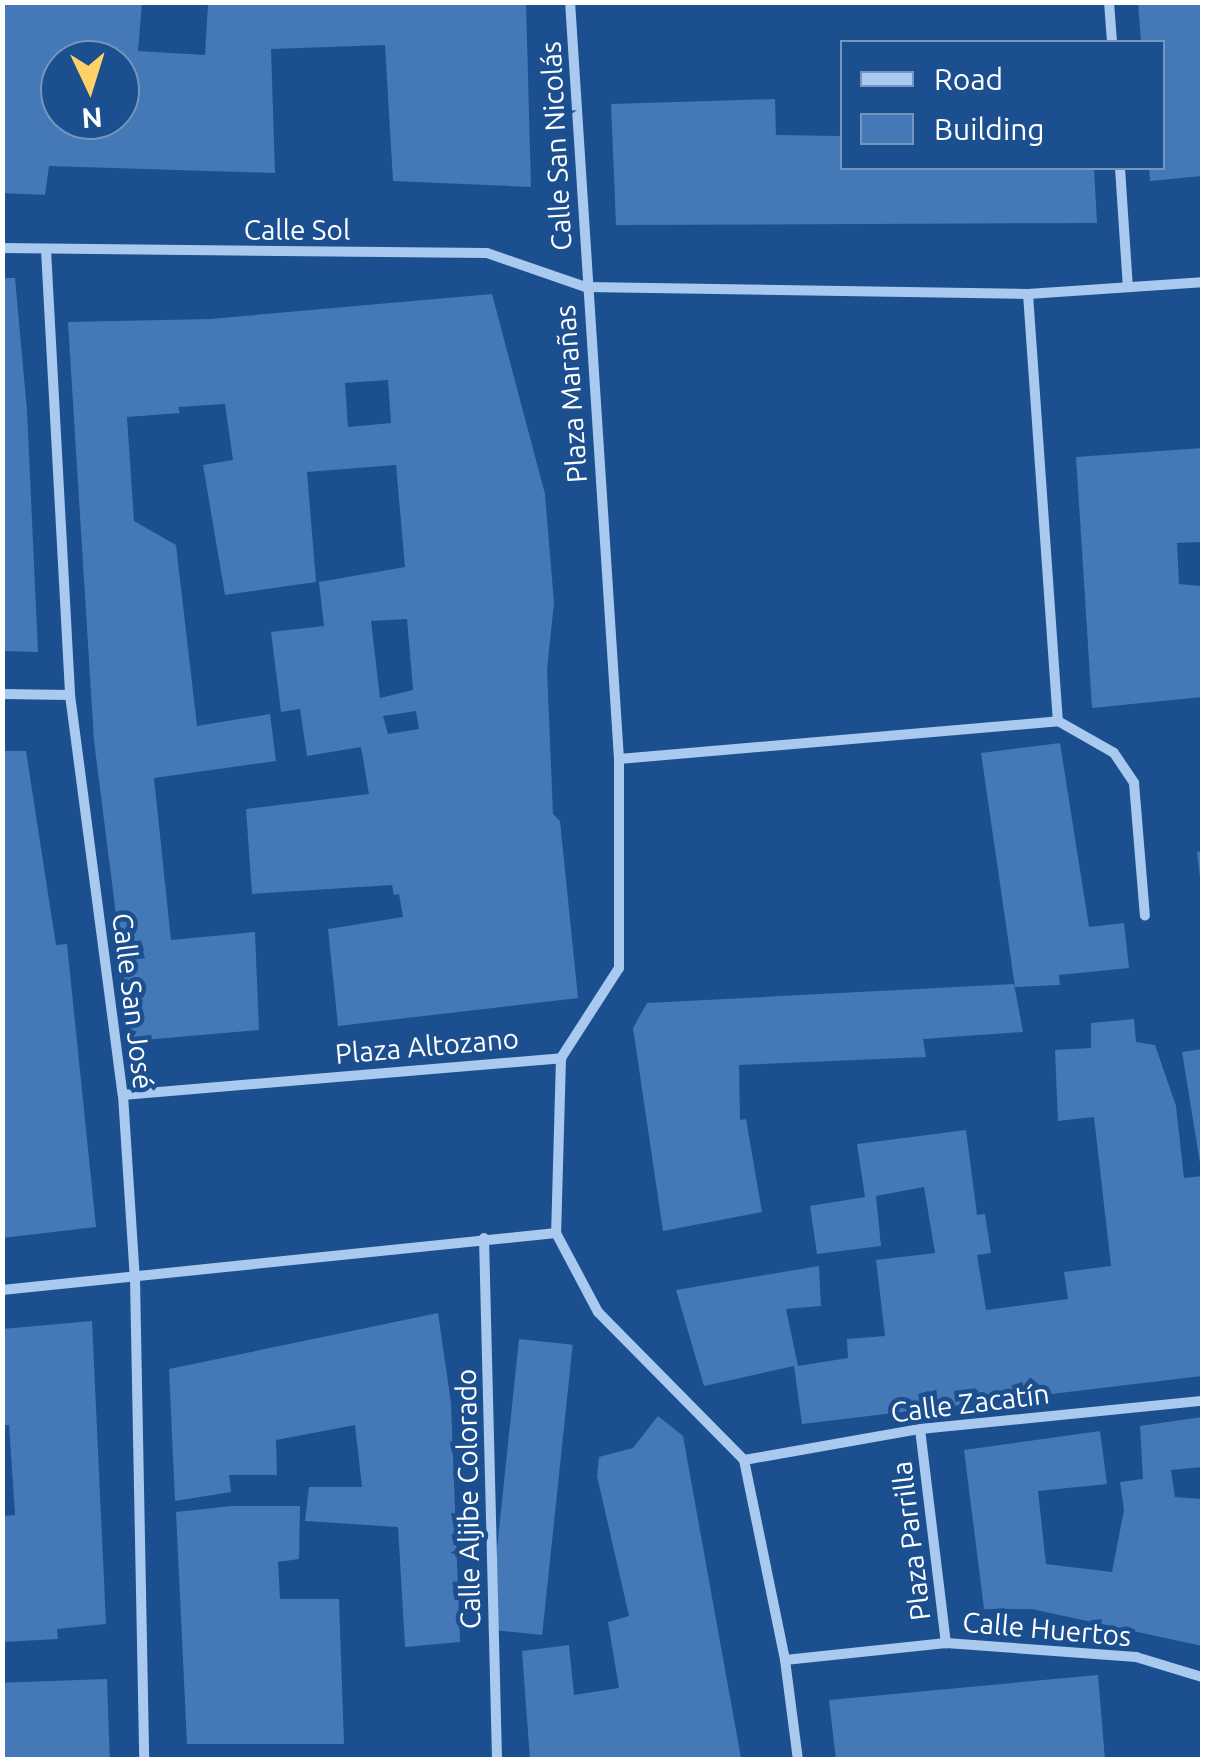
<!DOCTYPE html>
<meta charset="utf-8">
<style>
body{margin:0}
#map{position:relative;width:1205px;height:1762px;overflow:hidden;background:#1b4f8f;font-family:Ubuntu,sans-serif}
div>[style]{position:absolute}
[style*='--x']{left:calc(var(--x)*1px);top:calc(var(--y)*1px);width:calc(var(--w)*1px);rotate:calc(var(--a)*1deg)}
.building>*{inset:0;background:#4478b7;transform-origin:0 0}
.street>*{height:10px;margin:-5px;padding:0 5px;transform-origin:5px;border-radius:5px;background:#a9c9ee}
span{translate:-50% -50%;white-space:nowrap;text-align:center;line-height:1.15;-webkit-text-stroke:9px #1b4f8f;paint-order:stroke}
.street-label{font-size:28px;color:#fff}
.frame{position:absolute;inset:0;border:5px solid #fff;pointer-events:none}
.legend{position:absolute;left:840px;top:40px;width:325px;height:130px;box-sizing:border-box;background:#1b4f8f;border:2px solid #7695bc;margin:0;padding:12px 18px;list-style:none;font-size:30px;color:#fff}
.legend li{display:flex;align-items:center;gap:20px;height:50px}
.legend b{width:50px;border:2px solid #7695bc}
.north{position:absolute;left:40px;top:40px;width:100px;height:100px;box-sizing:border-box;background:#1b4f8f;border:2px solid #7695bc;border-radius:50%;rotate:176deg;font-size:28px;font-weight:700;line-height:40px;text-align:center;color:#fff}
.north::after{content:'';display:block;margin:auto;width:35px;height:45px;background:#ffd166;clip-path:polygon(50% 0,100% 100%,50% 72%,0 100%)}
</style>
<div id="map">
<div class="building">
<i style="clip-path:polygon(evenodd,2px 2px,142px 2px,138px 51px,205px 55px,208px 4px,526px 2px,531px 187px,393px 181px,385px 45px,271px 49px,275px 173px,49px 166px,45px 195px,2px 193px,2px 2px,60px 60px,120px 60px,120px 120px,60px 120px,60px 60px)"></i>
<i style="clip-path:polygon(1138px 2px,1200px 2px,1202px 176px,1150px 181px,1149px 168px,1162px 168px,1162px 42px,1141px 42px)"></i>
<i style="clip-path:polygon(775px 99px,776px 135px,842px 136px,842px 168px,1094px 168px,1097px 223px,616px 225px,611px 104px)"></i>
<i style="clip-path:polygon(2px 278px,15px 278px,27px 411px,38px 652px,2px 651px)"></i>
<i style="clip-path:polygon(evenodd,492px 294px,545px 494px,554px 603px,547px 669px,553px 814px,560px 821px,578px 998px,338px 1026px,328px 929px,403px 917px,399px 894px,394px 895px,392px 885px,252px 894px,246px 809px,369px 794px,361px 747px,307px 756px,300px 709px,281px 712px,271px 632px,324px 626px,319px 582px,405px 567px,396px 465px,307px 472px,316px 582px,225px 595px,203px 465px,233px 460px,225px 404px,178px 407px,180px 413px,127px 417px,134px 521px,176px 545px,197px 726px,270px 714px,276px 761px,154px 778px,171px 940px,255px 932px,259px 1030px,132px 1041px,94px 741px,68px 322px,210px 319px,492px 294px,388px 380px,391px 423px,348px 427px,345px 383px,388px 380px,492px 294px,407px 619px,413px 690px,380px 698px,371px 621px,407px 619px,492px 294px,416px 711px,419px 729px,388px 734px,383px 716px,416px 711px)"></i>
<i style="clip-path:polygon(1202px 448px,1202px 542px,1177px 543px,1179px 584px,1202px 586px,1202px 697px,1092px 708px,1076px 457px)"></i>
<i style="clip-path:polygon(1060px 743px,1089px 927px,1124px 923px,1129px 968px,1059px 975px,1060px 985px,1015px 987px,981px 753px)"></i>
<i style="clip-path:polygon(2px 751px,26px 751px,56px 945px,67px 944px,96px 1227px,2px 1238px)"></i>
<i style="clip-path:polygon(1202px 851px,1202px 878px,1200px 878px,1197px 852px)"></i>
<i style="clip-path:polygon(1014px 984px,1023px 1032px,923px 1039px,926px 1057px,739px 1065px,740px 1120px,746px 1119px,762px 1212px,663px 1231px,633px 1028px,647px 1003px)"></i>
<i style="clip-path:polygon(1134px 1019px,1136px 1042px,1155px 1045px,1176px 1106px,1184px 1178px,1202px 1176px,1202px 1376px,802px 1424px,794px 1366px,704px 1386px,676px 1290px,819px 1266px,821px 1306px,786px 1309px,798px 1366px,848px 1358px,847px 1339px,885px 1336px,876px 1260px,935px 1253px,924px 1187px,876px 1196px,881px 1246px,817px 1254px,810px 1206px,865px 1197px,857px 1144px,966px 1130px,977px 1215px,985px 1214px,991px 1253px,977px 1255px,986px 1310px,1068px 1299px,1064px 1272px,1111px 1266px,1094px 1117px,1058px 1121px,1055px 1050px,1091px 1048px,1091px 1023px)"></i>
<i style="clip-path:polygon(1202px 1049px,1202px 1163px,1200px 1163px,1182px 1052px)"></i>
<i style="clip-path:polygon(438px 1313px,451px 1403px,460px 1642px,405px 1647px,398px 1527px,305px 1521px,309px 1487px,362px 1487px,355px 1425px,276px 1440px,277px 1475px,229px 1475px,231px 1492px,175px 1501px,169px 1369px)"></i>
<i style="clip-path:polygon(92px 1321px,106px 1624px,57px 1629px,58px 1639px,2px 1642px,2px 1516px,15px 1515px,9px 1425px,2px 1425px,2px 1329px)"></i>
<i style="left:519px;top:1339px;width:54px;height:292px;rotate:6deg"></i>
<i style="clip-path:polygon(658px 1416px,683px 1436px,741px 1758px,530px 1760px,522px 1651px,569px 1645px,574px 1695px,619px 1688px,608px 1622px,629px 1616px,597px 1476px,599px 1457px,633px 1448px)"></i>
<i style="clip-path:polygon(1202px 1417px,1202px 1467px,1171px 1470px,1175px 1497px,1202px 1499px,1202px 1646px,1032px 1609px,984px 1609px,964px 1450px,1100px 1431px,1107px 1484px,1038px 1491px,1046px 1564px,1112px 1572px,1124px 1510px,1120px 1482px,1143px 1479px,1140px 1426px)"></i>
<i style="clip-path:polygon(232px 1506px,300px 1506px,299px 1559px,278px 1562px,280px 1599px,339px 1599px,344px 1744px,187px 1744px,176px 1512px)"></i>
<i style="clip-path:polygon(1098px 1675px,1105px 1760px,836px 1760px,829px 1700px)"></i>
<i style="left:107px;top:1679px;width:81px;height:105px;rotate:88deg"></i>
</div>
<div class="street">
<i style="--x:1109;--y:2;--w:40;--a:85.7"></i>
<i style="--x:1120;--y:168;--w:119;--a:86.2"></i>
<i style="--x:2;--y:248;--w:485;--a:0.6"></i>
<i style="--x:487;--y:253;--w:105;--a:19"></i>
<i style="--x:586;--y:287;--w:442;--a:0.9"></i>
<i style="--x:1028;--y:294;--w:174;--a:-3.9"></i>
<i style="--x:46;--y:250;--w:446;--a:86.9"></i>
<i style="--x:70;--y:695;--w:403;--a:82.5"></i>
<i style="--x:123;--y:1095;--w:184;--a:86.3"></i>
<i style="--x:135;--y:1279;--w:481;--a:88.9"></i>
<i style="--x:1028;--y:294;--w:428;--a:86"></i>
<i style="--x:2;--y:694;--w:68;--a:0.8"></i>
<i style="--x:1058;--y:721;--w:64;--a:29.7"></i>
<i style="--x:1114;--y:753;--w:36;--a:56"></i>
<i style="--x:1134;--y:783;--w:133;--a:85.3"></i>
<i style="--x:619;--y:759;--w:441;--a:-4.9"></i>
<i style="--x:561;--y:1058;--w:107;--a:-57.2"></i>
<i style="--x:619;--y:968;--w:209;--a:-90"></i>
<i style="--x:619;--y:759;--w:759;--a:-93.7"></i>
<i style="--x:561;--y:1058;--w:175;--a:91.6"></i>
<i style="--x:556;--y:1233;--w:89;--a:62"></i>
<i style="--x:598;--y:1312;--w:208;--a:45.4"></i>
<i style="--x:123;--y:1095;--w:440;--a:-4.8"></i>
<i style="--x:484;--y:1238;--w:522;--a:88.57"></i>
<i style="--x:2;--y:1290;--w:557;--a:-5.87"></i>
<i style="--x:920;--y:1429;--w:216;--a:83.1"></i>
<i style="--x:744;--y:1460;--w:179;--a:-10"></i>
<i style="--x:920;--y:1429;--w:283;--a:-5.7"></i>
<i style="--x:744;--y:1460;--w:204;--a:78.4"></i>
<i style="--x:785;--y:1660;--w:101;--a:82.6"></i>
<i style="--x:785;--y:1660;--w:162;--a:-6"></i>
<i style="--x:946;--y:1643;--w:191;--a:4.2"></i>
<i style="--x:1136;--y:1657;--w:69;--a:16.9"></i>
</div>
<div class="street-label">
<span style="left:556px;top:146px;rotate:-93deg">Calle San Nicolás</span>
<span style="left:297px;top:230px">Calle Sol</span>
<span style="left:571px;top:394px;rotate:-94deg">Plaza Marañas</span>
<span style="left:133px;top:1001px;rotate:83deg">Calle San José</span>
<span style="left:427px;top:1046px;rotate:-5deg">Plaza Altozano</span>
<span style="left:970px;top:1403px;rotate:-7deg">Calle Zacatín</span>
<span style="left:468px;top:1499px;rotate:-91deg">Calle Aljibe Colorado</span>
<span style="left:911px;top:1541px;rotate:-97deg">Plaza Parrilla</span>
<span style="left:1047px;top:1629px;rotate:5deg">Calle Huertos</span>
</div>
<div class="frame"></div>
<ul class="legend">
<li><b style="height:12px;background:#a9c9ee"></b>Road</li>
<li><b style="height:28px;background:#4478b7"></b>Building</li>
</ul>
<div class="north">N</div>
</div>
